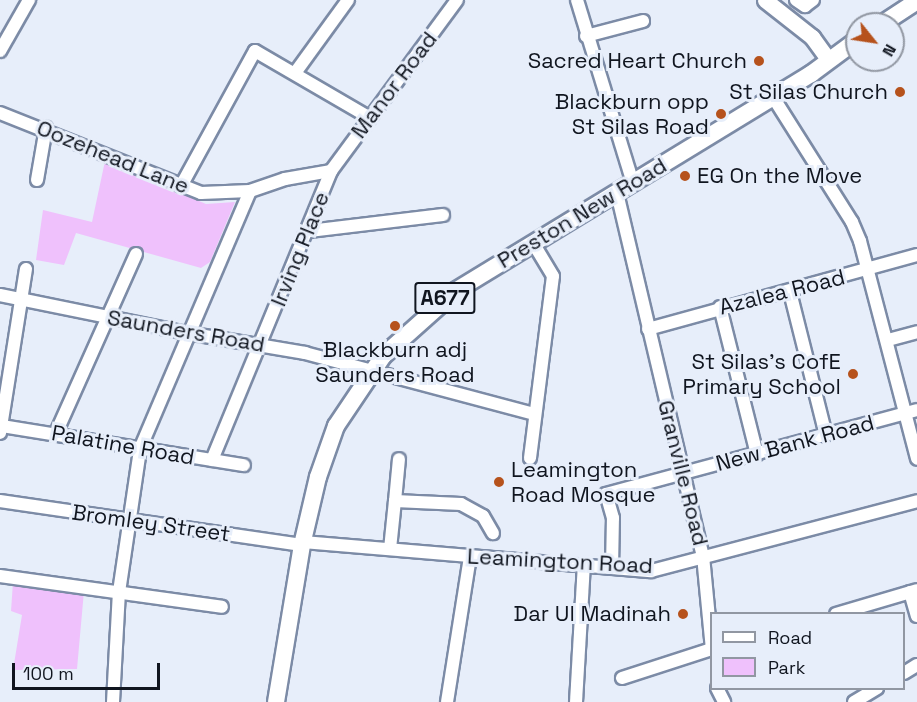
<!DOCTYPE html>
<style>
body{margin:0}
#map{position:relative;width:917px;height:702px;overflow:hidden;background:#e7eefa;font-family:"Space Grotesk",sans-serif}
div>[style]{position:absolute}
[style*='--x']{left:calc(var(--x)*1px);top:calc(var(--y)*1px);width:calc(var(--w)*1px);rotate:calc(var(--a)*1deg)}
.green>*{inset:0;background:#efc1fc}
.roads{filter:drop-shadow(2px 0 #7c8ba6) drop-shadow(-2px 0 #7c8ba6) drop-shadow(0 2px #7c8ba6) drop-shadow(0 -2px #7c8ba6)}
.minor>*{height:12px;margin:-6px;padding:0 6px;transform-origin:6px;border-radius:6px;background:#fff}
.major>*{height:15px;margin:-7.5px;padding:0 7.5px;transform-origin:7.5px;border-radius:7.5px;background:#fff}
.highway>*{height:16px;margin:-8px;padding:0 8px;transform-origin:8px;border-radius:8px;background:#fff}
.dots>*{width:16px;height:16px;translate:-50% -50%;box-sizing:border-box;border:3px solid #e7eefa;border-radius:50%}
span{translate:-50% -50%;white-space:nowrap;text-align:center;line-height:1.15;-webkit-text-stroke:6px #e7eefa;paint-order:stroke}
.shield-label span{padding:2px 4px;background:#e7eefa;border:2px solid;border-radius:4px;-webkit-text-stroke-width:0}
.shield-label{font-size:21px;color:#10151f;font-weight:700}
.poi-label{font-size:22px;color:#10151f}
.right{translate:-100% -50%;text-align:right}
.left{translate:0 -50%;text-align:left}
.street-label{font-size:22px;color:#10151f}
.legend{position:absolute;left:710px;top:612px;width:195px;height:78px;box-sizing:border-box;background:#e7eefa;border:2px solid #9197a2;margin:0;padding:8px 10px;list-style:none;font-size:18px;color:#10151f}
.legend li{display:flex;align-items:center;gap:12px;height:30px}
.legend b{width:30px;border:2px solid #9197a2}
.north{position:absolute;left:845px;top:12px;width:60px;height:60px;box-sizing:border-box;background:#e7eefa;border:2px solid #9197a2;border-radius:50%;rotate:120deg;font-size:16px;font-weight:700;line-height:24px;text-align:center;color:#10151f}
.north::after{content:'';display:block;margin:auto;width:21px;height:27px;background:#b6521c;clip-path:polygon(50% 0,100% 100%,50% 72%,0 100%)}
.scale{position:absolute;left:12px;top:663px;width:148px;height:27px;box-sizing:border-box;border:3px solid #10151f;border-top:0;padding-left:8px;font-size:18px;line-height:21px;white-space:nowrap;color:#10151f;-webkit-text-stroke:4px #e7eefa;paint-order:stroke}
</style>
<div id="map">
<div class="green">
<i style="clip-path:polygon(105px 161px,206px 204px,235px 202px,210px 262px,201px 268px,76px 233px,64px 265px,36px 260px,43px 210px,92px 222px)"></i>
<i style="clip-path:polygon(13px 582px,84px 591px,77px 669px,13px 670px,22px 615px,11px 611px)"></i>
</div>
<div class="roads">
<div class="minor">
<i style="--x:577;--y:0;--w:191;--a:73"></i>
<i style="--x:796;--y:0;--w:11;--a:34"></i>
<i style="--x:805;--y:6;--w:10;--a:-37"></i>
<i style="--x:586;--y:36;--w:59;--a:-14.7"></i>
<i style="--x:0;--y:51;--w:59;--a:-60.4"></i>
<i style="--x:295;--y:73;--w:90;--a:-54"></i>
<i style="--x:773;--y:97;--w:148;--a:57.7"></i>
<i style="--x:852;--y:222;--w:21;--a:67"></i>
<i style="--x:860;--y:241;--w:225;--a:75.3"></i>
<i style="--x:0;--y:113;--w:216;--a:21.7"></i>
<i style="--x:201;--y:193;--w:49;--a:-2.3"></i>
<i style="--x:250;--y:191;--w:37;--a:-19"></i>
<i style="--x:285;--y:179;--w:47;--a:-9.9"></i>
<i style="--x:37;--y:180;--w:53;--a:-80.2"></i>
<i style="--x:181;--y:186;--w:154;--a:-61.3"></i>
<i style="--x:255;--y:51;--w:133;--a:30.2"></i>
<i style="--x:617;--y:193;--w:373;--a:76.7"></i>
<i style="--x:703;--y:556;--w:94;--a:84.5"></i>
<i style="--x:309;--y:231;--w:135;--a:-6.8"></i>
<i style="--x:790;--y:292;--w:147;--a:75.9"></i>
<i style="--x:0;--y:295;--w:191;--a:11.5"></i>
<i style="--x:187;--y:333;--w:120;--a:9.6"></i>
<i style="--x:305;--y:353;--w:237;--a:14.9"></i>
<i style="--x:720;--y:307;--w:152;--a:75.9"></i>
<i style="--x:648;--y:329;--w:279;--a:-15.4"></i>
<i style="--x:888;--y:340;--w:30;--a:-15"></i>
<i style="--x:2;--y:426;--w:245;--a:9.2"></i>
<i style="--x:0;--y:433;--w:166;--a:-81"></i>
<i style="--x:56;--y:433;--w:196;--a:-65.9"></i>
<i style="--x:530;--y:458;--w:183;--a:-82.8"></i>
<i style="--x:553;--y:276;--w:39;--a:-121"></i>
<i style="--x:212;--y:460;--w:313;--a:-67.6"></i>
<i style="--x:331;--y:171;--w:212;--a:-53.6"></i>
<i style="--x:0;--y:501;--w:305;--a:8.3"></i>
<i style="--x:395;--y:501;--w:42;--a:-84.6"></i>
<i style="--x:303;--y:542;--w:349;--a:4.8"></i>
<i style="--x:651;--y:571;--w:275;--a:-14.7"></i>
<i style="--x:390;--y:549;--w:48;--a:-84.1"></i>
<i style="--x:395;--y:501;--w:66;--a:2.6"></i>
<i style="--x:461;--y:504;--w:25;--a:29"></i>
<i style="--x:483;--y:516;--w:20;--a:60"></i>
<i style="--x:612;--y:568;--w:50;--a:-88.9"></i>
<i style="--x:613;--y:518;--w:25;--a:-106"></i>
<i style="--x:606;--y:494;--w:322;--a:-15.1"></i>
<i style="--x:0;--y:576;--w:224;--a:7.9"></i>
<i style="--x:910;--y:592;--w:25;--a:74"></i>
<i style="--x:836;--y:614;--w:84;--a:-16.5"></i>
<i style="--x:904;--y:673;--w:15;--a:-32"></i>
<i style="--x:622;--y:678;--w:95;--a:-17.9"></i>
<i style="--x:717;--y:688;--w:16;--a:63"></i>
<i style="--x:113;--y:702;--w:110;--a:-86.9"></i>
<i style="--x:119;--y:592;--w:145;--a:-81.6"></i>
<i style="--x:140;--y:449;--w:280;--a:-66.9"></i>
<i style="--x:447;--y:702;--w:147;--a:-81"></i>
<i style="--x:576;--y:702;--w:137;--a:-86.7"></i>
<i style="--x:854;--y:702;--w:27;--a:-31"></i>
</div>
<div class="major">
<i style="--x:765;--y:0;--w:60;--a:38.2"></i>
<i style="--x:812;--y:37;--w:27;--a:54"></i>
</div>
<div class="highway">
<i style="--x:882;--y:24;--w:42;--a:-33.3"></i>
<i style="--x:276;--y:702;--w:159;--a:-80.6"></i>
<i style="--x:302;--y:545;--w:70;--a:-76.8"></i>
<i style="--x:318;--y:477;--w:54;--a:-70.6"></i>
<i style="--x:336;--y:426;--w:84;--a:-56.1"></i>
<i style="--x:383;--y:356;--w:99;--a:-41.7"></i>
<i style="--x:457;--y:290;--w:415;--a:-31.4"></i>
<i style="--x:811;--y:74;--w:57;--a:-36.5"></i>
</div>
</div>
<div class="dots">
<i style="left:759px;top:61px;background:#b6521c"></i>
<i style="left:900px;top:92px;background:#b6521c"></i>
<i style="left:721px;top:114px;background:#b6521c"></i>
<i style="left:685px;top:176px;background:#b6521c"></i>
<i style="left:395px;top:326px;background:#b6521c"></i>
<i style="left:853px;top:374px;background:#b6521c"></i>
<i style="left:499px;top:482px;background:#b6521c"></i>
<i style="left:683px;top:614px;background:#b6521c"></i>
</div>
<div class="shield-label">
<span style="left:445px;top:298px">A677</span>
</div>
<div class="poi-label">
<span class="right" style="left:747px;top:61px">Sacred Heart Church</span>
<span class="right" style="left:888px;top:92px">St Silas Church</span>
<span class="right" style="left:709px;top:114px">Blackburn opp<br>St Silas Road</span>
<span class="left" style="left:697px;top:176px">EG On the Move</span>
<span style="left:395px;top:362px">Blackburn adj<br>Saunders Road</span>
<span class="right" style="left:841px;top:374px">St Silas's CofE<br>Primary School</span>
<span class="left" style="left:511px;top:482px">Leamington<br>Road Mosque</span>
<span class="right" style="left:671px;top:614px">Dar Ul Madinah</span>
</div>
<div class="street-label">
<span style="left:394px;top:85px;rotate:-53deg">Manor Road</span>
<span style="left:113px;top:157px;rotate:22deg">Oozehead Lane</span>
<span style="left:582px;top:213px;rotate:-31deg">Preston New Road</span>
<span style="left:300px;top:249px;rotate:-68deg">Irving Place</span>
<span style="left:782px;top:292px;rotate:-14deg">Azalea Road</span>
<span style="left:186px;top:331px;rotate:10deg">Saunders Road</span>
<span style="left:795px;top:443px;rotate:-15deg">New Bank Road</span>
<span style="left:123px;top:445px;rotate:10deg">Palatine Road</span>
<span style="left:683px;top:473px;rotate:76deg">Granville Road</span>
<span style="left:151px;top:523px;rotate:8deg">Bromley Street</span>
<span style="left:560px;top:561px;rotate:3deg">Leamington Road</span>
</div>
<ul class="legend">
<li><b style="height:8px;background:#fff"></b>Road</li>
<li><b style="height:16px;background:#efc1fc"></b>Park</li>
</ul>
<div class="north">N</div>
<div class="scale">100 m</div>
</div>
